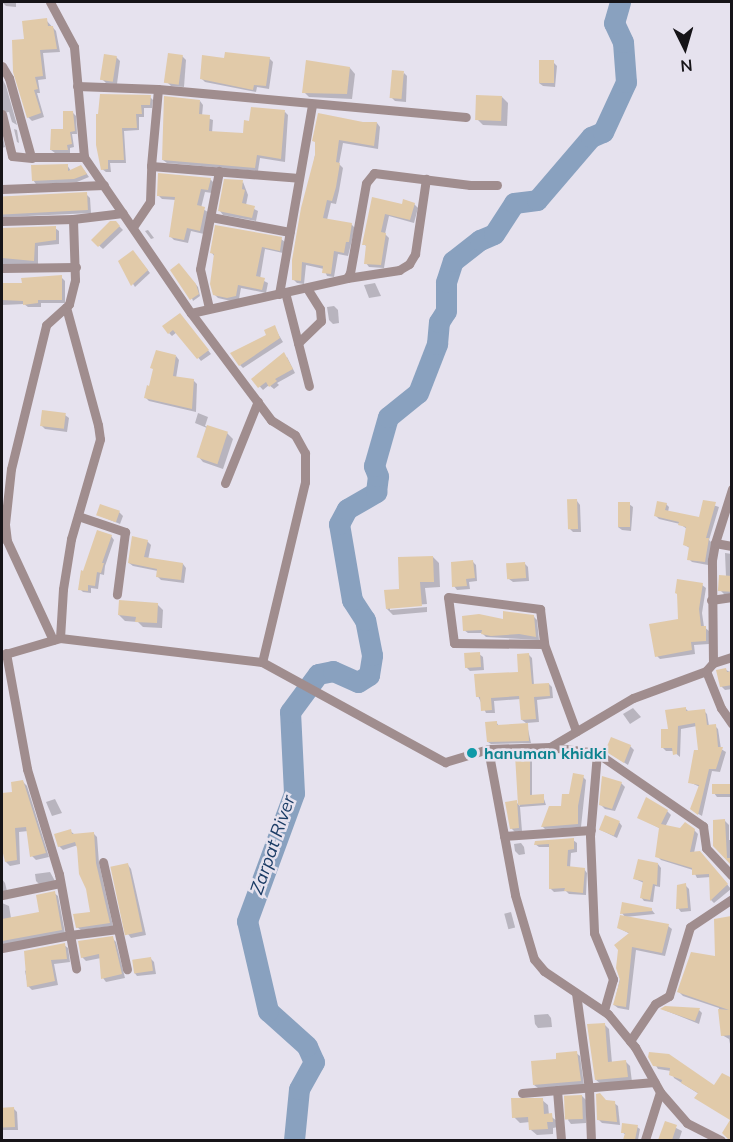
<!DOCTYPE html>
<style>
body{margin:0}
#map{position:relative;width:733px;height:1142px;overflow:hidden;background:#e6e2ee;font-family:Mulish,sans-serif}
div>[style]{position:absolute}
[style*='--x']{left:calc(var(--x)*1px);top:calc(var(--y)*1px);width:calc(var(--w)*1px);rotate:calc(var(--a)*1deg)}
.shadow>*{inset:0;background:#0003;transform-origin:0 0}
.river>*{height:21px;margin:-10.5px;padding:0 10.5px;transform-origin:10.5px;border-radius:10.5px;background:#89a1bf}
.building>*{inset:0;background:#e1caa9;transform-origin:0 0}
.street>*{height:9px;margin:-4.5px;padding:0 4.5px;transform-origin:4.5px;border-radius:4.5px;background:#a08d8e}
.dots>*{width:16px;height:16px;translate:-50% -50%;box-sizing:border-box;border:3px solid #e6e2ee;border-radius:50%}
span{translate:-50% -50%;white-space:nowrap;text-align:center;line-height:1.15;-webkit-text-stroke:5px #e6e2ee;paint-order:stroke}
.culture-label{font-size:16px;color:#0d838f;font-weight:700}
.left{translate:0 -50%;text-align:left}
.water-label{font-size:18px;color:#1b3c65;font-style:italic}
.frame{position:absolute;inset:0;border:3px solid #161418;pointer-events:none}
.north{position:absolute;left:655px;top:18px;width:60px;height:60px;-webkit-text-stroke:4px #e6e2ee;paint-order:stroke;rotate:175deg;font-size:16px;font-weight:700;line-height:24px;text-align:center;color:#161418}
.north::after{content:'';display:block;margin:auto;width:21px;height:27px;background:#161418;clip-path:polygon(50% 0,100% 100%,50% 72%,0 100%)}
</style>
<div id="map">
<div class="shadow">
<i style="clip-path:polygon(2px 2px,16px 2px,16px 7px,6px 6px)"></i>
<i style="clip-path:polygon(46px 20px,56px 31px,60px 52px,43px 53px,46px 79px,38px 80px,40px 93px,37px 93px,44px 117px,32px 121px,28px 117px,26px 41px)"></i>
<i style="clip-path:polygon(182px 56px,186px 60px,184px 87px,171px 86px,167px 82px)"></i>
<i style="clip-path:polygon(116px 57px,120px 61px,117px 84px,106px 83px,103px 80px)"></i>
<i style="clip-path:polygon(269px 58px,273px 62px,269px 89px,257px 87px,256px 92px,205px 82px,201px 78px)"></i>
<i style="clip-path:polygon(553px 62px,557px 66px,555px 87px,543px 86px,539px 83px)"></i>
<i style="clip-path:polygon(350px 68px,355px 74px,352px 99px,309px 97px,304px 92px)"></i>
<i style="clip-path:polygon(404px 73px,407px 76px,406px 102px,395px 101px,392px 98px)"></i>
<i style="clip-path:polygon(2px 78px,6px 86px,17px 125px,12px 122px,9px 112px,2px 113px)"></i>
<i style="clip-path:polygon(150px 97px,153px 100px,152px 108px,144px 108px,144px 117px,139px 117px,139px 130px,124px 131px,126px 163px,110px 163px,111px 172px,106px 172px,102px 169px,98px 115px)"></i>
<i style="clip-path:polygon(502px 97px,508px 103px,507px 126px,483px 125px,477px 119px)"></i>
<i style="clip-path:polygon(200px 101px,203px 105px,202px 116px,213px 120px,212px 133px,244px 135px,285px 112px,288px 115px,285px 162px,260px 158px,258px 171px,167px 163px,163px 160px)"></i>
<i style="clip-path:polygon(72px 112px,76px 116px,77px 134px,72px 134px,74px 147px,70px 148px,70px 153px,55px 153px,51px 150px,65px 131px)"></i>
<i style="clip-path:polygon(377px 123px,380px 127px,378px 149px,343px 143px,339px 164px,343px 168px,339px 191px,336px 204px,331px 203px,327px 220px,351px 224px,355px 228px,348px 256px,338px 254px,334px 277px,327px 276px,324px 269px,306px 265px,304px 284px,297px 283px,293px 279px,317px 144px,363px 124px)"></i>
<i style="clip-path:polygon(14px 129px,17px 130px,19px 143px,17px 142px)"></i>
<i style="clip-path:polygon(2px 133px,5px 147px,2px 148px)"></i>
<i style="clip-path:polygon(67px 165px,71px 171px,84px 170px,89px 177px,77px 182px,36px 184px,33px 180px)"></i>
<i style="clip-path:polygon(210px 179px,214px 183px,212px 193px,205px 192px,201px 208px,208px 212px,204px 234px,191px 231px,188px 243px,174px 240px,170px 236px,176px 200px,162px 199px,158px 195px)"></i>
<i style="clip-path:polygon(243px 182px,248px 195px,246px 205px,258px 211px,256px 221px,223px 215px,220px 211px)"></i>
<i style="clip-path:polygon(86px 194px,90px 198px,91px 213px,6px 217px,2px 220px,2px 197px)"></i>
<i style="clip-path:polygon(373px 199px,403px 205px,414px 204px,418px 208px,414px 223px,389px 216px,385px 234px,389px 238px,384px 268px,369px 267px,366px 263px,368px 248px,364px 244px)"></i>
<i style="clip-path:polygon(115px 222px,123px 230px,103px 249px,93px 240px)"></i>
<i style="clip-path:polygon(55px 228px,59px 231px,59px 244px,38px 246px,38px 264px,2px 264px,2px 229px)"></i>
<i style="clip-path:polygon(148px 230px,154px 238px,151px 239px,145px 231px)"></i>
<i style="clip-path:polygon(281px 239px,285px 242px,283px 253px,265px 249px,260px 279px,268px 283px,266px 293px,241px 288px,239px 299px,231px 301px,218px 298px,214px 294px,215px 257px,212px 253px)"></i>
<i style="clip-path:polygon(135px 254px,150px 273px,135px 287px,119px 262px)"></i>
<i style="clip-path:polygon(179px 265px,198px 287px,200px 296px,193px 301px)"></i>
<i style="clip-path:polygon(61px 277px,65px 281px,65px 303px,41px 303px,41px 307px,28px 307px,24px 304px,2px 305px,2px 284px,23px 285px)"></i>
<i style="clip-path:polygon(375px 283px,381px 296px,369px 298px,364px 285px)"></i>
<i style="clip-path:polygon(334px 306px,338px 310px,339px 323px,333px 324px,329px 320px,327px 307px)"></i>
<i style="clip-path:polygon(183px 318px,211px 354px,201px 361px,177px 332px,172px 336px,169px 333px)"></i>
<i style="clip-path:polygon(274px 327px,283px 342px,243px 368px,240px 365px)"></i>
<i style="clip-path:polygon(176px 356px,179px 360px,176px 378px,193px 380px,197px 384px,196px 412px,149px 401px,146px 398px)"></i>
<i style="clip-path:polygon(287px 357px,295px 373px,277px 383px,279px 385px,274px 389px,269px 385px,263px 390px,253px 379px)"></i>
<i style="clip-path:polygon(198px 413px,208px 417px,205px 426px,227px 433px,233px 439px,223px 469px,203px 462px,198px 456px,207px 428px,195px 423px)"></i>
<i style="clip-path:polygon(65px 415px,69px 418px,67px 432px,45px 429px,41px 425px)"></i>
<i style="clip-path:polygon(577px 501px,580px 505px,581px 532px,573px 532px,569px 528px)"></i>
<i style="clip-path:polygon(704px 502px,719px 507px,709px 540px,712px 543px,708px 565px,692px 562px,689px 559px,691px 549px,685px 545px,687px 529px,680px 524px,659px 519px,656px 516px,666px 504px,669px 507px,668px 512px,700px 519px)"></i>
<i style="clip-path:polygon(629px 504px,633px 507px,631px 531px,622px 530px,618px 527px)"></i>
<i style="clip-path:polygon(119px 512px,123px 516px,120px 524px,98px 515px)"></i>
<i style="clip-path:polygon(111px 536px,114px 540px,105px 566px,104px 575px,100px 574px,98px 589px,91px 588px,91px 593px,83px 592px,80px 589px,84px 572px)"></i>
<i style="clip-path:polygon(147px 541px,151px 545px,148px 560px,183px 564px,186px 568px,184px 583px,161px 580px,157px 576px,158px 571px,133px 566px,129px 563px)"></i>
<i style="clip-path:polygon(725px 553px,732px 554px,732px 595px,724px 594px,721px 591px,726px 577px)"></i>
<i style="clip-path:polygon(433px 557px,439px 563px,440px 587px,425px 588px,427px 604px,390px 607px,390px 610px,427px 607px,427px 612px,393px 615px,387px 609px)"></i>
<i style="clip-path:polygon(473px 562px,476px 565px,477px 581px,469px 582px,470px 589px,457px 590px,454px 586px)"></i>
<i style="clip-path:polygon(524px 563px,528px 567px,529px 581px,513px 582px,509px 579px)"></i>
<i style="clip-path:polygon(702px 585px,706px 588px,702px 613px,704px 627px,709px 631px,709px 644px,694px 645px,695px 654px,660px 659px,657px 656px)"></i>
<i style="clip-path:polygon(157px 604px,163px 610px,162px 628px,143px 627px,138px 622px,125px 621px,119px 615px)"></i>
<i style="clip-path:polygon(533px 616px,537px 620px,539px 640px,486px 637px,482px 633px,468px 633px,464px 630px)"></i>
<i style="clip-path:polygon(479px 654px,483px 657px,484px 670px,470px 671px,466px 667px)"></i>
<i style="clip-path:polygon(529px 655px,532px 658px,534px 685px,549px 684px,552px 687px,553px 698px,537px 700px,539px 722px,526px 723px,522px 720px,521px 699px,494px 701px,495px 713px,486px 713px,478px 696px,520px 674px)"></i>
<i style="clip-path:polygon(726px 670px,732px 673px,732px 689px,725px 690px,721px 686px)"></i>
<i style="clip-path:polygon(633px 708px,641px 717px,630px 724px,623px 714px)"></i>
<i style="clip-path:polygon(685px 708px,689px 712px,704px 711px,707px 714px,709px 726px,715px 726px,718px 729px,721px 749px,726px 752px,720px 772px,712px 771px,702px 816px,695px 812px,700px 787px,689px 782px,700px 752px,697px 726px,681px 729px,680px 757px,673px 751px,666px 751px,662px 747px)"></i>
<i style="clip-path:polygon(496px 722px,499px 726px,527px 725px,531px 743px,491px 744px,488px 742px)"></i>
<i style="clip-path:polygon(630px 746px,634px 750px,628px 765px,611px 754px)"></i>
<i style="clip-path:polygon(516px 756px,529px 756px,532px 758px,532px 797px,543px 796px,546px 805px,520px 807px,522px 831px,515px 832px,511px 828px,516px 802px,520px 806px)"></i>
<i style="clip-path:polygon(583px 777px,586px 780px,581px 827px,545px 829px,542px 826px,563px 808px)"></i>
<i style="clip-path:polygon(23px 782px,27px 786px,49px 857px,36px 860px,32px 856px,28px 831px,19px 832px,20px 864px,10px 866px,6px 862px,2px 844px,2px 795px,14px 793px)"></i>
<i style="clip-path:polygon(621px 783px,625px 787px,615px 811px,605px 809px,601px 805px)"></i>
<i style="clip-path:polygon(732px 786px,732px 797px,717px 797px,714px 793px)"></i>
<i style="clip-path:polygon(55px 799px,62px 813px,52px 816px,46px 802px)"></i>
<i style="clip-path:polygon(667px 811px,671px 815px,665px 827px,694px 830px,698px 834px,694px 853px,704px 857px,731px 889px,714px 903px,711px 900px,711px 877px,697px 878px,693px 870px,661px 860px,657px 856px,661px 829px,638px 817px)"></i>
<i style="clip-path:polygon(725px 821px,729px 825px,729px 840px,732px 840px,732px 863px,715px 845px)"></i>
<i style="clip-path:polygon(619px 822px,622px 826px,617px 838px,601px 830px)"></i>
<i style="clip-path:polygon(70px 831px,74px 834px,94px 834px,97px 837px,99px 863px,113px 926px,81px 930px,77px 927px,92px 914px,78px 845px,63px 850px,59px 846px)"></i>
<i style="clip-path:polygon(573px 840px,577px 843px,577px 852px,571px 853px,570px 868px,584px 869px,587px 873px,586px 895px,569px 894px,566px 891px,554px 892px,550px 888px,550px 847px,539px 847px,535px 844px)"></i>
<i style="clip-path:polygon(521px 843px,524px 847px,525px 854px,519px 855px,515px 851px,514px 844px)"></i>
<i style="clip-path:polygon(658px 864px,661px 868px,660px 887px,655px 886px,653px 902px,644px 901px,641px 897px,644px 883px,635px 879px)"></i>
<i style="clip-path:polygon(128px 865px,131px 869px,146px 935px,131px 938px,128px 934px)"></i>
<i style="clip-path:polygon(50px 872px,55px 881px,39px 884px,36px 881px,35px 874px)"></i>
<i style="clip-path:polygon(2px 879px,5px 883px,7px 891px,2px 893px)"></i>
<i style="clip-path:polygon(685px 885px,689px 889px,691px 911px,681px 912px,678px 908px)"></i>
<i style="clip-path:polygon(54px 893px,58px 896px,65px 933px,2px 946px,2px 903px,9px 906px,11px 918px,41px 914px)"></i>
<i style="clip-path:polygon(651px 909px,655px 914px,625px 917px,622px 913px)"></i>
<i style="left:511px;top:912px;width:16px;height:7px;rotate:75deg"></i>
<i style="clip-path:polygon(732px 916px,732px 1054px,729px 1039px,722px 1035px,719px 1008px,683px 996px,679px 992px,716px 958px)"></i>
<i style="clip-path:polygon(668px 926px,672px 929px,665px 956px,636px 950px,629px 1010px,618px 1008px,614px 1005px,630px 934px,619px 928px)"></i>
<i style="clip-path:polygon(112px 938px,116px 942px,125px 978px,106px 982px,103px 978px,101px 958px,86px 961px,82px 957px)"></i>
<i style="clip-path:polygon(64px 945px,68px 948px,70px 962px,54px 964px,58px 985px,32px 990px,28px 986px,25px 971px)"></i>
<i style="clip-path:polygon(151px 959px,154px 962px,156px 974px,137px 976px,134px 972px)"></i>
<i style="clip-path:polygon(662px 1009px,699px 1010px,702px 1013px,699px 1024px)"></i>
<i style="clip-path:polygon(548px 1014px,551px 1018px,552px 1027px,538px 1028px,535px 1024px,534px 1015px)"></i>
<i style="clip-path:polygon(604px 1024px,609px 1029px,612px 1063px,626px 1062px,630px 1066px,632px 1082px,601px 1084px,596px 1080px)"></i>
<i style="clip-path:polygon(576px 1053px,580px 1056px,584px 1085px,538px 1088px,534px 1085px,558px 1060px)"></i>
<i style="clip-path:polygon(650px 1056px,715px 1088px,732px 1081px,699px 1094px,674px 1078px,671px 1071px,658px 1069px)"></i>
<i style="clip-path:polygon(582px 1096px,586px 1100px,586px 1123px,571px 1124px,568px 1120px)"></i>
<i style="clip-path:polygon(542px 1100px,548px 1105px,549px 1115px,557px 1121px,558px 1127px,553px 1128px,553px 1134px,537px 1135px,531px 1130px,530px 1122px,520px 1123px,514px 1117px)"></i>
<i style="clip-path:polygon(606px 1102px,614px 1103px,618px 1106px,620px 1125px,602px 1123px,598px 1119px)"></i>
<i style="clip-path:polygon(2px 1109px,14px 1109px,17px 1112px,18px 1130px,2px 1130px)"></i>
<i style="clip-path:polygon(666px 1123px,682px 1131px,679px 1140px,660px 1140px)"></i>
<i style="clip-path:polygon(637px 1127px,640px 1129px,638px 1140px,625px 1140px,626px 1135px,622px 1132px)"></i>
</div>
<div class="river">
<i style="--x:294;--y:1140;--w:51;--a:-84.4"></i>
<i style="--x:299;--y:1089;--w:31;--a:-61"></i>
<i style="--x:314;--y:1062;--w:17;--a:-114"></i>
<i style="--x:307;--y:1046;--w:52;--a:-138.1"></i>
<i style="--x:268;--y:1011;--w:92;--a:-103.1"></i>
<i style="--x:247;--y:921;--w:136;--a:-69.8"></i>
<i style="--x:294;--y:793;--w:81;--a:-92.8"></i>
<i style="--x:290;--y:712;--w:47;--a:-53.6"></i>
<i style="--x:318;--y:674;--w:15;--a:-11"></i>
<i style="--x:333;--y:671;--w:27;--a:24"></i>
<i style="--x:358;--y:682;--w:13;--a:-32"></i>
<i style="--x:369;--y:675;--w:20;--a:-81"></i>
<i style="--x:372;--y:655;--w:36;--a:-101"></i>
<i style="--x:365;--y:620;--w:24;--a:-123"></i>
<i style="--x:352;--y:600;--w:77;--a:-99.7"></i>
<i style="--x:339;--y:524;--w:17;--a:-62"></i>
<i style="--x:347;--y:509;--w:34;--a:-30"></i>
<i style="--x:376;--y:492;--w:16;--a:-83"></i>
<i style="--x:378;--y:476;--w:11;--a:-112"></i>
<i style="--x:374;--y:466;--w:51;--a:-74.1"></i>
<i style="--x:388;--y:417;--w:38;--a:-39"></i>
<i style="--x:418;--y:393;--w:53;--a:-68.8"></i>
<i style="--x:437;--y:344;--w:22;--a:-85"></i>
<i style="--x:439;--y:322;--w:13;--a:-58"></i>
<i style="--x:446;--y:311;--w:29;--a:-90"></i>
<i style="--x:446;--y:282;--w:22;--a:-72"></i>
<i style="--x:453;--y:261;--w:34;--a:-38"></i>
<i style="--x:480;--y:240;--w:15;--a:-23"></i>
<i style="--x:494;--y:234;--w:37;--a:-57"></i>
<i style="--x:514;--y:203;--w:23;--a:-7"></i>
<i style="--x:537;--y:200;--w:83;--a:-49.4"></i>
<i style="--x:591;--y:137;--w:13;--a:-23"></i>
<i style="--x:603;--y:132;--w:55;--a:-65.3"></i>
<i style="--x:626;--y:82;--w:40;--a:-94.3"></i>
<i style="--x:623;--y:42;--w:21;--a:-115"></i>
<i style="--x:614;--y:23;--w:22;--a:-74"></i>
</div>
<div class="building">
<i style="clip-path:polygon(47px 18px,48px 26px,53px 26px,57px 49px,40px 50px,43px 76px,35px 77px,38px 89px,34px 90px,41px 113px,27px 118px,13px 72px,12px 40px,24px 39px,22px 21px)"></i>
<i style="clip-path:polygon(225px 52px,270px 57px,266px 86px,254px 85px,253px 90px,200px 79px,202px 55px,224px 58px)"></i>
<i style="left:168px;top:53px;width:15px;height:30px;rotate:8deg"></i>
<i style="left:104px;top:54px;width:13px;height:26px;rotate:9deg"></i>
<i style="clip-path:polygon(306px 60px,350px 67px,347px 94px,302px 93px)"></i>
<i style="left:539px;top:60px;width:15px;height:23px"></i>
<i style="left:392px;top:70px;width:12px;height:28px;rotate:5deg"></i>
<i style="clip-path:polygon(100px 94px,151px 95px,150px 105px,141px 105px,142px 114px,136px 114px,137px 128px,122px 128px,124px 160px,108px 160px,108px 169px,101px 170px,96px 145px,96px 114px,98px 114px)"></i>
<i style="left:476px;top:95px;width:26px;height:25px;rotate:2deg"></i>
<i style="clip-path:polygon(164px 96px,200px 100px,199px 114px,210px 115px,209px 131px,243px 133px,244px 120px,249px 121px,251px 107px,285px 110px,281px 159px,257px 155px,255px 168px,162px 160px)"></i>
<i style="clip-path:polygon(63px 111px,73px 111px,75px 131px,70px 132px,72px 144px,67px 145px,68px 150px,50px 150px,51px 129px,63px 129px)"></i>
<i style="clip-path:polygon(318px 113px,363px 122px,377px 122px,374px 146px,339px 140px,336px 162px,340px 163px,336px 187px,332px 201px,327px 200px,323px 218px,352px 223px,349px 242px,346px 242px,344px 253px,334px 251px,331px 274px,322px 273px,323px 266px,302px 262px,301px 281px,292px 280px,292px 260px,301px 208px,315px 155px,315px 142px,312px 141px)"></i>
<i style="clip-path:polygon(68px 164px,68px 171px,81px 165px,87px 174px,74px 179px,32px 181px,31px 165px)"></i>
<i style="clip-path:polygon(158px 173px,211px 178px,208px 190px,201px 189px,197px 205px,205px 207px,200px 231px,187px 228px,184px 240px,169px 237px,175px 197px,157px 196px)"></i>
<i style="clip-path:polygon(224px 179px,243px 180px,242px 189px,245px 190px,242px 203px,255px 206px,252px 218px,218px 211px)"></i>
<i style="left:87px;top:192px;width:18px;height:85px;rotate:87deg"></i>
<i style="clip-path:polygon(372px 197px,402px 204px,403px 199px,415px 203px,410px 220px,385px 214px,381px 232px,386px 233px,381px 265px,364px 264px,366px 245px,362px 245px)"></i>
<i style="clip-path:polygon(110px 221px,116px 221px,120px 226px,98px 247px,91px 240px)"></i>
<i style="clip-path:polygon(215px 225px,282px 237px,280px 251px,262px 247px,256px 276px,265px 278px,262px 290px,238px 285px,236px 296px,227px 298px,213px 295px,210px 284px,214px 254px,210px 253px)"></i>
<i style="clip-path:polygon(56px 226px,56px 240px,35px 243px,34px 261px,2px 258px,2px 228px)"></i>
<i style="clip-path:polygon(133px 250px,148px 270px,131px 286px,118px 261px)"></i>
<i style="clip-path:polygon(179px 263px,196px 284px,199px 294px,190px 300px,170px 270px)"></i>
<i style="clip-path:polygon(62px 275px,62px 300px,38px 300px,38px 303px,23px 305px,23px 301px,2px 300px,2px 283px,22px 283px,21px 278px)"></i>
<i style="clip-path:polygon(180px 313px,209px 350px,197px 359px,173px 330px,168px 334px,162px 326px)"></i>
<i style="clip-path:polygon(275px 325px,280px 338px,239px 366px,230px 353px,266px 335px,264px 330px)"></i>
<i style="clip-path:polygon(156px 350px,176px 355px,173px 376px,194px 379px,192px 409px,144px 398px,147px 385px,149px 386px,153px 369px,150px 368px)"></i>
<i style="clip-path:polygon(284px 352px,293px 369px,275px 379px,277px 381px,269px 387px,266px 382px,258px 388px,251px 379px)"></i>
<i style="left:42px;top:410px;width:24px;height:16px;rotate:7deg"></i>
<i style="left:207px;top:425px;width:22px;height:34px;rotate:18deg"></i>
<i style="left:577px;top:499px;width:30px;height:10px;rotate:88deg"></i>
<i style="clip-path:polygon(703px 500px,716px 502px,706px 538px,709px 538px,705px 562px,687px 560px,689px 547px,683px 545px,686px 527px,678px 525px,679px 522px,654px 516px,657px 501px,667px 503px,665px 510px,699px 517px)"></i>
<i style="left:618px;top:502px;width:12px;height:25px"></i>
<i style="left:100px;top:504px;width:21px;height:12px;rotate:19deg"></i>
<i style="clip-path:polygon(97px 530px,112px 535px,102px 563px,104px 563px,101px 573px,97px 572px,95px 586px,88px 585px,88px 591px,78px 590px,81px 570px,83px 571px)"></i>
<i style="clip-path:polygon(132px 536px,148px 540px,144px 557px,183px 563px,181px 580px,156px 577px,157px 569px,128px 563px)"></i>
<i style="clip-path:polygon(433px 556px,434px 582px,420px 582px,422px 606px,386px 609px,384px 590px,399px 589px,398px 557px)"></i>
<i style="clip-path:polygon(473px 560px,475px 578px,466px 579px,467px 586px,452px 587px,451px 562px)"></i>
<i style="left:525px;top:562px;width:16px;height:19px;rotate:86deg"></i>
<i style="left:719px;top:575px;width:13px;height:16px;rotate:4deg"></i>
<i style="clip-path:polygon(677px 579px,703px 583px,699px 609px,701px 626px,706px 626px,706px 641px,691px 642px,692px 650px,655px 657px,649px 624px,678px 619px,677px 594px,675px 593px)"></i>
<i style="clip-path:polygon(119px 600px,158px 603px,157px 623px,135px 622px,136px 617px,118px 615px)"></i>
<i style="clip-path:polygon(503px 611px,534px 615px,536px 637px,519px 634px,491px 636px,481px 634px,482px 630px,463px 631px,462px 616px,479px 614px,503px 619px)"></i>
<i style="left:480px;top:652px;width:15px;height:16px;rotate:86deg"></i>
<i style="clip-path:polygon(529px 653px,532px 684px,549px 683px,550px 696px,534px 697px,536px 719px,521px 720px,519px 696px,491px 698px,492px 710px,481px 711px,480px 697px,476px 697px,474px 674px,518px 672px,517px 654px)"></i>
<i style="clip-path:polygon(726px 668px,727px 672px,732px 671px,732px 685px,720px 687px,716px 670px)"></i>
<i style="clip-path:polygon(686px 707px,686px 711px,705px 709px,707px 725px,716px 724px,718px 747px,723px 747px,716px 769px,709px 769px,698px 815px,690px 809px,699px 785px,688px 783px,694px 750px,698px 750px,695px 723px,678px 726px,677px 754px,673px 755px,672px 748px,661px 748px,661px 729px,668px 729px,665px 710px)"></i>
<i style="clip-path:polygon(497px 721px,497px 725px,528px 723px,529px 741px,487px 742px,485px 722px)"></i>
<i style="clip-path:polygon(611px 737px,631px 745px,624px 763px,605px 751px)"></i>
<i style="clip-path:polygon(530px 754px,530px 795px,544px 794px,544px 803px,518px 805px,515px 755px)"></i>
<i style="clip-path:polygon(573px 773px,584px 775px,578px 806px,578px 824px,541px 827px,549px 806px,561px 806px,562px 794px,569px 794px)"></i>
<i style="clip-path:polygon(602px 776px,622px 782px,612px 809px,599px 805px)"></i>
<i style="clip-path:polygon(23px 780px,46px 853px,30px 857px,26px 827px,15px 828px,17px 860px,5px 862px,2px 849px,2px 793px,12px 792px,11px 782px)"></i>
<i style="left:732px;top:784px;width:10px;height:20px;rotate:90deg"></i>
<i style="clip-path:polygon(646px 797px,668px 810px,661px 824px,680px 828px,685px 822px,695px 829px,690px 852px,700px 851px,728px 884px,710px 901px,709px 874px,692px 875px,692px 868px,655px 857px,659px 828px,637px 818px)"></i>
<i style="clip-path:polygon(517px 800px,519px 828px,510px 829px,505px 802px)"></i>
<i style="left:605px;top:815px;width:16px;height:16px;rotate:22deg"></i>
<i style="clip-path:polygon(725px 819px,727px 858px,732px 858px,732px 866px,713px 846px,713px 820px)"></i>
<i style="clip-path:polygon(71px 829px,72px 834px,94px 832px,96px 863px,110px 923px,76px 928px,73px 914px,90px 912px,86px 889px,79px 874px,77px 848px,75px 842px,58px 847px,54px 834px)"></i>
<i style="clip-path:polygon(574px 838px,574px 849px,568px 850px,567px 866px,585px 868px,583px 893px,564px 891px,565px 888px,549px 889px,549px 844px,534px 845px,535px 841px)"></i>
<i style="clip-path:polygon(638px 859px,658px 863px,657px 885px,653px 884px,650px 900px,640px 898px,643px 881px,633px 879px)"></i>
<i style="left:128px;top:863px;width:70px;height:18px;rotate:78deg"></i>
<i style="clip-path:polygon(686px 883px,688px 908px,676px 909px,677px 885px)"></i>
<i style="clip-path:polygon(55px 891px,62px 930px,2px 941px,2px 919px,39px 912px,36px 895px)"></i>
<i style="clip-path:polygon(622px 902px,652px 908px,652px 911px,620px 914px)"></i>
<i style="clip-path:polygon(620px 915px,669px 924px,662px 953px,632px 947px,626px 1007px,613px 1005px,620px 980px,616px 968px,618px 950px,614px 945px,629px 933px,617px 928px)"></i>
<i style="clip-path:polygon(731px 916px,732px 1035px,721px 1036px,718px 1009px,729px 1010px,677px 992px,691px 952px,715px 956px,714px 919px)"></i>
<i style="clip-path:polygon(113px 936px,122px 974px,101px 979px,99px 954px,81px 958px,78px 941px)"></i>
<i style="clip-path:polygon(65px 943px,67px 959px,51px 960px,55px 981px,27px 987px,24px 951px)"></i>
<i style="left:151px;top:957px;width:14px;height:19px;rotate:82deg"></i>
<i style="clip-path:polygon(665px 1006px,700px 1008px,695px 1021px,660px 1009px)"></i>
<i style="clip-path:polygon(605px 1023px,608px 1062px,626px 1060px,628px 1077px,595px 1080px,587px 1024px)"></i>
<i style="clip-path:polygon(577px 1051px,581px 1081px,533px 1085px,531px 1061px,556px 1059px,556px 1053px)"></i>
<i style="clip-path:polygon(649px 1052px,669px 1054px,714px 1085px,722px 1073px,732px 1078px,732px 1136px,729px 1140px,722px 1133px,730px 1120px,694px 1098px,698px 1093px,681px 1083px,682px 1080px,669px 1075px,670px 1068px,653px 1066px,648px 1057px)"></i>
<i style="clip-path:polygon(600px 1093px,606px 1100px,615px 1101px,617px 1122px,597px 1120px,596px 1094px)"></i>
<i style="left:582px;top:1095px;width:24px;height:18px;rotate:88deg"></i>
<i style="clip-path:polygon(511px 1098px,543px 1098px,544px 1114px,552px 1113px,553px 1122px,547px 1122px,548px 1129px,529px 1130px,528px 1117px,512px 1118px)"></i>
<i style="left:14px;top:1107px;width:20px;height:12px;rotate:87deg"></i>
<i style="clip-path:polygon(665px 1121px,677px 1125px,672px 1140px,658px 1140px)"></i>
<i style="clip-path:polygon(622px 1123px,638px 1125px,635px 1140px,623px 1140px,625px 1133px,621px 1133px)"></i>
</div>
<div class="street">
<i style="--x:50;--y:2;--w:51;--a:61.9"></i>
<i style="--x:74;--y:47;--w:110;--a:84.8"></i>
<i style="--x:84;--y:157;--w:189;--a:55.6"></i>
<i style="--x:191;--y:313;--w:134;--a:53.2"></i>
<i style="--x:271;--y:420;--w:28;--a:32"></i>
<i style="--x:295;--y:435;--w:21;--a:61"></i>
<i style="--x:305;--y:453;--w:29;--a:90"></i>
<i style="--x:305;--y:482;--w:185;--a:103.4"></i>
<i style="--x:2;--y:66;--w:14;--a:60"></i>
<i style="--x:9;--y:78;--w:82;--a:74.4"></i>
<i style="--x:31;--y:157;--w:53;--a:0"></i>
<i style="--x:77;--y:86;--w:81;--a:2.1"></i>
<i style="--x:158;--y:89;--w:309;--a:5.2"></i>
<i style="--x:2;--y:114;--w:43;--a:76.6"></i>
<i style="--x:12;--y:156;--w:20;--a:6"></i>
<i style="--x:151;--y:166;--w:148;--a:4.6"></i>
<i style="--x:2;--y:189;--w:102;--a:-2.2"></i>
<i style="--x:211;--y:217;--w:80;--a:10.8"></i>
<i style="--x:2;--y:221;--w:71;--a:-1.6"></i>
<i style="--x:73;--y:219;--w:50;--a:-6.8"></i>
<i style="--x:133;--y:227;--w:30;--a:-56"></i>
<i style="--x:150;--y:202;--w:36;--a:-88"></i>
<i style="--x:151;--y:166;--w:77;--a:-84.8"></i>
<i style="--x:2;--y:268;--w:74;--a:-0.8"></i>
<i style="--x:347;--y:278;--w:53;--a:-8.7"></i>
<i style="--x:399;--y:270;--w:12;--a:-31"></i>
<i style="--x:409;--y:264;--w:12;--a:-59"></i>
<i style="--x:415;--y:254;--w:76;--a:-81.7"></i>
<i style="--x:285;--y:292;--w:97;--a:75.7"></i>
<i style="--x:279;--y:294;--w:192;--a:-80.1"></i>
<i style="--x:209;--y:308;--w:40;--a:-103"></i>
<i style="--x:200;--y:269;--w:100;--a:-79"></i>
<i style="--x:191;--y:313;--w:160;--a:-12.6"></i>
<i style="--x:347;--y:278;--w:6;--a:-59"></i>
<i style="--x:350;--y:273;--w:91;--a:-79.9"></i>
<i style="--x:366;--y:183;--w:13;--a:-51"></i>
<i style="--x:374;--y:173;--w:97;--a:7.1"></i>
<i style="--x:470;--y:185;--w:27;--a:0"></i>
<i style="--x:298;--y:343;--w:32;--a:-44"></i>
<i style="--x:321;--y:321;--w:12;--a:-95"></i>
<i style="--x:320;--y:309;--w:25;--a:-122"></i>
<i style="--x:225;--y:483;--w:88;--a:-68.1"></i>
<i style="--x:78;--y:516;--w:50;--a:18.8"></i>
<i style="--x:125;--y:532;--w:63;--a:97.4"></i>
<i style="--x:715;--y:543;--w:17;--a:10"></i>
<i style="--x:711;--y:600;--w:21;--a:-8"></i>
<i style="--x:60;--y:638;--w:49;--a:-86.5"></i>
<i style="--x:63;--y:589;--w:51;--a:-80.9"></i>
<i style="--x:71;--y:539;--w:104;--a:-73.8"></i>
<i style="--x:100;--y:439;--w:14;--a:-98"></i>
<i style="--x:98;--y:425;--w:122;--a:-105.2"></i>
<i style="--x:53;--y:640;--w:109;--a:-114.9"></i>
<i style="--x:7;--y:541;--w:17;--a:-97"></i>
<i style="--x:5;--y:524;--w:55;--a:-83.8"></i>
<i style="--x:11;--y:469;--w:148;--a:-76.3"></i>
<i style="--x:46;--y:325;--w:31;--a:-42"></i>
<i style="--x:69;--y:304;--w:25;--a:-76"></i>
<i style="--x:75;--y:280;--w:61;--a:-91.9"></i>
<i style="--x:544;--y:644;--w:90;--a:-179.4"></i>
<i style="--x:454;--y:643;--w:46;--a:-97.4"></i>
<i style="--x:448;--y:597;--w:93;--a:7.4"></i>
<i style="--x:540;--y:609;--w:35;--a:83"></i>
<i style="--x:544;--y:644;--w:93;--a:69.8"></i>
<i style="--x:6;--y:653;--w:118;--a:79.7"></i>
<i style="--x:27;--y:769;--w:110;--a:73.1"></i>
<i style="--x:59;--y:874;--w:96;--a:79.7"></i>
<i style="--x:2;--y:655;--w:60;--a:-16.3"></i>
<i style="--x:60;--y:638;--w:203;--a:6.8"></i>
<i style="--x:262;--y:662;--w:209;--a:28.7"></i>
<i style="--x:445;--y:762;--w:45;--a:-16.8"></i>
<i style="--x:488;--y:749;--w:62;--a:-1.8"></i>
<i style="--x:550;--y:747;--w:96;--a:-30.6"></i>
<i style="--x:633;--y:698;--w:78;--a:-20.3"></i>
<i style="--x:706;--y:671;--w:11;--a:-49"></i>
<i style="--x:713;--y:663;--w:20;--a:-18"></i>
<i style="--x:713;--y:663;--w:103;--a:-90.6"></i>
<i style="--x:712;--y:560;--w:17;--a:-80"></i>
<i style="--x:715;--y:543;--w:57;--a:-72.5"></i>
<i style="--x:706;--y:671;--w:40;--a:68"></i>
<i style="--x:721;--y:708;--w:19;--a:55"></i>
<i style="--x:550;--y:747;--w:47;--a:7.3"></i>
<i style="--x:597;--y:753;--w:129;--a:34.6"></i>
<i style="--x:703;--y:826;--w:22;--a:82"></i>
<i style="--x:706;--y:848;--w:38;--a:47"></i>
<i style="--x:488;--y:749;--w:148;--a:79.5"></i>
<i style="--x:515;--y:895;--w:67;--a:73.5"></i>
<i style="--x:534;--y:959;--w:16;--a:50"></i>
<i style="--x:544;--y:971;--w:77;--a:33.9"></i>
<i style="--x:608;--y:1014;--w:43;--a:50.7"></i>
<i style="--x:635;--y:1047;--w:51;--a:60.9"></i>
<i style="--x:660;--y:1092;--w:50;--a:107.4"></i>
<i style="--x:597;--y:753;--w:83;--a:94.8"></i>
<i style="--x:590;--y:836;--w:97;--a:87.6"></i>
<i style="--x:594;--y:933;--w:50;--a:67.6"></i>
<i style="--x:613;--y:979;--w:33;--a:106"></i>
<i style="--x:504;--y:836;--w:87;--a:-3.9"></i>
<i style="--x:103;--y:862;--w:110;--a:77.4"></i>
<i style="--x:2;--y:895;--w:59;--a:-11.7"></i>
<i style="--x:2;--y:948;--w:69;--a:-10.8"></i>
<i style="--x:70;--y:935;--w:48;--a:-7.1"></i>
<i style="--x:576;--y:993;--w:97;--a:82.3"></i>
<i style="--x:589;--y:1089;--w:51;--a:87.8"></i>
<i style="--x:630;--y:1041;--w:45;--a:-56"></i>
<i style="--x:655;--y:1004;--w:16;--a:-30"></i>
<i style="--x:669;--y:996;--w:72;--a:-73.1"></i>
<i style="--x:690;--y:927;--w:50;--a:-33.7"></i>
<i style="--x:557;--y:1090;--w:50;--a:85.4"></i>
<i style="--x:660;--y:1092;--w:41;--a:48.9"></i>
<i style="--x:687;--y:1123;--w:38;--a:27"></i>
<i style="--x:522;--y:1093;--w:133;--a:-4.7"></i>
</div>
<div class="dots">
<i style="left:472px;top:753px;background:#0f9aa8"></i>
</div>
<div class="culture-label">
<span class="left" style="left:484px;top:753px">hanuman khidki</span>
</div>
<div class="water-label">
<span style="left:273px;top:845px;rotate:-71deg">Zarpat River</span>
</div>
<div class="frame"></div>
<div class="north">N</div>
</div>
